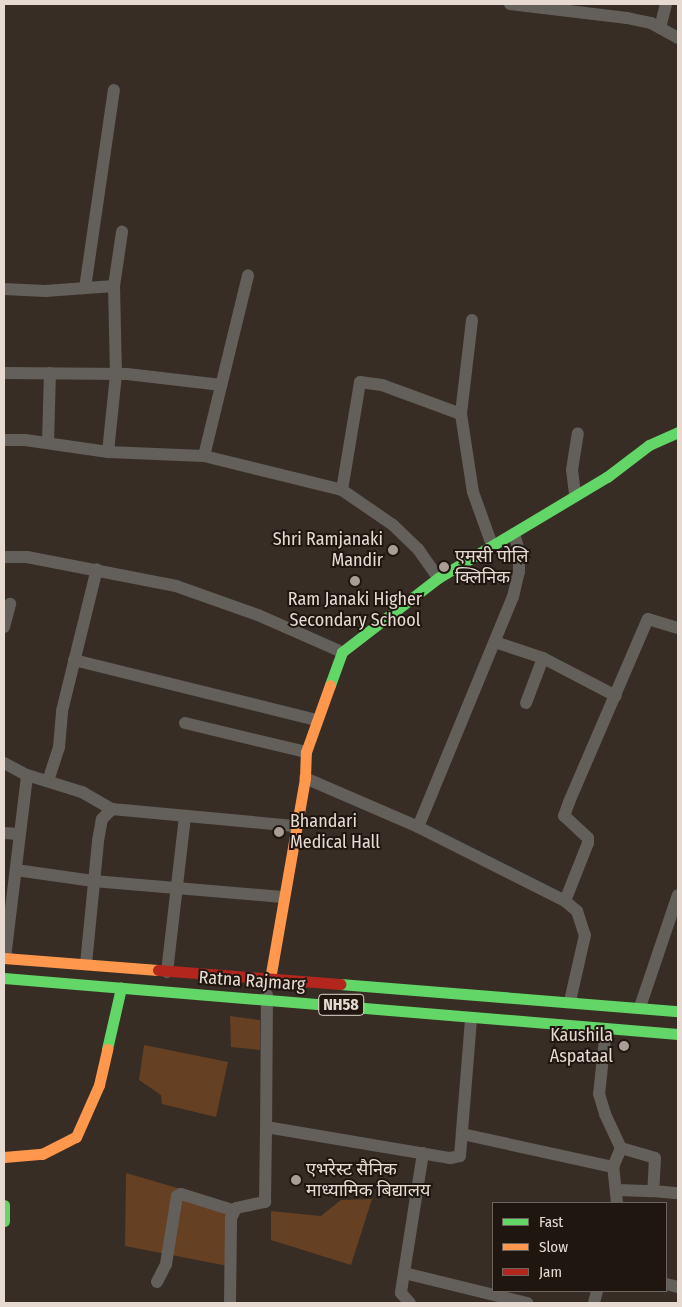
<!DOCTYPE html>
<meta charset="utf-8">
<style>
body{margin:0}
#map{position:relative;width:682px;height:1307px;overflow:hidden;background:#372d25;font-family:"Fira Sans Condensed","Noto Sans Devanagari",sans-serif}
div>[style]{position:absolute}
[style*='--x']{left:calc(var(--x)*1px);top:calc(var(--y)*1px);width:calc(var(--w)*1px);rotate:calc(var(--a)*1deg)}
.green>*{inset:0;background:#654022}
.street>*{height:12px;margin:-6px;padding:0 6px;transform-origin:6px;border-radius:6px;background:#635f5b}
.fast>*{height:11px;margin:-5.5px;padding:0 5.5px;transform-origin:5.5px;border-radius:5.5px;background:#63d668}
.slow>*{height:11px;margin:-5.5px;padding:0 5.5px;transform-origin:5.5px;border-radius:5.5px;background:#ff974d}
.jam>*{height:11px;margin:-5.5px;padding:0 5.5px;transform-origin:5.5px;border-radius:5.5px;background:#b3261e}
.dots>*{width:14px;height:14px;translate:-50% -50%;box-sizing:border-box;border:2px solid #1f1610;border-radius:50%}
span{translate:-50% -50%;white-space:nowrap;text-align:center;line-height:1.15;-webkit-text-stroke:4px #1f1610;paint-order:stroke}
.shield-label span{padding:1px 4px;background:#1f1610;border:1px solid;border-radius:4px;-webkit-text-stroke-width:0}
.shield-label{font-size:16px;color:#e6dad1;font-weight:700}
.poi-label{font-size:18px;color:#e6dad1}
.right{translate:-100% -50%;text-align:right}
.left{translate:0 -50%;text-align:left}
.street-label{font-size:18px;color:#e6dad1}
.frame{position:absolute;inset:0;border:5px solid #e6dad1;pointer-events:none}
.legend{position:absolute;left:492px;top:1202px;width:175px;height:90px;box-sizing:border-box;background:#1f1610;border:1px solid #6f645d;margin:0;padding:6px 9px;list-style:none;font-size:15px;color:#e6dad1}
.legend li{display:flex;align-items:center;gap:10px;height:25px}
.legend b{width:25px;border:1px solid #6f645d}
</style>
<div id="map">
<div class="green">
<i style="clip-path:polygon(230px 1016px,260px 1020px,260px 1050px,231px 1047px)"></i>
<i style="clip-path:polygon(144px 1045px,228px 1062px,216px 1117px,162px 1104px,161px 1095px,139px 1080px)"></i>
<i style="clip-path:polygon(126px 1173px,232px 1204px,228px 1266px,125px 1246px)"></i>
<i style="clip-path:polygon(372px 1199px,351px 1265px,271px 1240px,271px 1211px,321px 1216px,341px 1200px)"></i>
</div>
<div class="street">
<i style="--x:510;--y:4;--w:118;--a:6.8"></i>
<i style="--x:627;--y:18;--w:25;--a:12"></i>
<i style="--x:651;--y:23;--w:31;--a:29"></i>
<i style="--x:660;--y:28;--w:25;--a:-76"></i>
<i style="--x:85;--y:288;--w:200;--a:-81.7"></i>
<i style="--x:4;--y:289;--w:41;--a:2.8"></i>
<i style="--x:45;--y:291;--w:69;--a:-4.1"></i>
<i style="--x:472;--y:320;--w:95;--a:96.7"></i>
<i style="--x:461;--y:414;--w:79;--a:81.3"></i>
<i style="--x:473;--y:492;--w:56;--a:70.3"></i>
<i style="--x:4;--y:373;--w:123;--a:0.5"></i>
<i style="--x:127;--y:374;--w:95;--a:6.7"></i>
<i style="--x:4;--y:440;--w:21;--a:0"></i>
<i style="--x:25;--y:440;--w:84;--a:8.2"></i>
<i style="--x:108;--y:452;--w:96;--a:2.4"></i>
<i style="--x:204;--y:456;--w:142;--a:13.8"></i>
<i style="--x:342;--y:490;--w:62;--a:34.5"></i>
<i style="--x:393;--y:525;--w:35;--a:44"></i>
<i style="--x:418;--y:549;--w:35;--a:55"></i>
<i style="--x:48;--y:443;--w:70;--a:-88.4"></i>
<i style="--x:108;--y:452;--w:78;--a:-84.1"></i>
<i style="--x:116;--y:374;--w:88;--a:-91.3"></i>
<i style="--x:114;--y:286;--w:55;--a:-81.6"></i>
<i style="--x:204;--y:456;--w:186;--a:-76.3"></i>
<i style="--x:342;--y:490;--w:109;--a:-80.5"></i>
<i style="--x:360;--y:382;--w:22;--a:8"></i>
<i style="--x:382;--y:385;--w:84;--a:20.2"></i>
<i style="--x:575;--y:494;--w:24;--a:-97"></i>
<i style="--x:572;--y:470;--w:37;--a:-81"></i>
<i style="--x:4;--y:557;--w:23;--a:0"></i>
<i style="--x:27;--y:557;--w:152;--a:11"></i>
<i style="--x:176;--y:586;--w:87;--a:19.5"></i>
<i style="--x:258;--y:615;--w:92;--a:23.8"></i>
<i style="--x:4;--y:627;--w:24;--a:-75"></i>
<i style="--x:495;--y:642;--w:51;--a:18.4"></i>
<i style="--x:543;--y:658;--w:82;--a:27.5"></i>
<i style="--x:74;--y:660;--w:249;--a:13.9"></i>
<i style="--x:526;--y:703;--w:48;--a:-69.3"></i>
<i style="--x:185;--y:723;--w:124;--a:13.5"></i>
<i style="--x:4;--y:763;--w:26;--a:28"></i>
<i style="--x:27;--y:775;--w:58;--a:17.2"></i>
<i style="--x:82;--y:792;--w:34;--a:30"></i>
<i style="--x:112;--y:809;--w:183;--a:5.3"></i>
<i style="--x:305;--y:778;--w:123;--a:23.4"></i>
<i style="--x:418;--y:827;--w:165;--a:26.7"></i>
<i style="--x:565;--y:901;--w:62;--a:-68.4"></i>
<i style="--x:588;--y:843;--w:5;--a:-90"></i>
<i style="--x:588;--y:838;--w:33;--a:-137"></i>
<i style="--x:564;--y:816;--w:15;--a:-70"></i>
<i style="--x:569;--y:802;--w:199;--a:-66.7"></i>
<i style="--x:648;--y:619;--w:31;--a:17"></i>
<i style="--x:48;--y:781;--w:36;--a:-72"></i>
<i style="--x:59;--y:747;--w:36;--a:-85"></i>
<i style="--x:62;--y:711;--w:146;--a:-76.2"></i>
<i style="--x:418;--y:827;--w:249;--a:-67.6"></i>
<i style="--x:513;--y:597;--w:26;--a:-77"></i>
<i style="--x:519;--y:572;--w:21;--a:-90"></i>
<i style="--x:519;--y:551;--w:18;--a:-106"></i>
<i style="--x:4;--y:833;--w:15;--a:4"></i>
<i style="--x:16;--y:870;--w:78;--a:8.1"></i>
<i style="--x:93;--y:881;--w:190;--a:4.8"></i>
<i style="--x:565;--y:901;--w:16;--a:40"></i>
<i style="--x:577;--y:911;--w:25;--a:72"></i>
<i style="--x:585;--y:935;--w:68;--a:102.8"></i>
<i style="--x:5;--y:958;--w:184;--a:-83.1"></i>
<i style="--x:86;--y:964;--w:124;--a:-84.4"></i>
<i style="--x:98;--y:841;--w:22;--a:-80"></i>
<i style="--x:102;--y:819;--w:14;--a:-45"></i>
<i style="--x:167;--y:972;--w:156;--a:-83.4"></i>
<i style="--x:267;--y:995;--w:132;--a:90.4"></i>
<i style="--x:266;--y:1127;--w:187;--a:9.6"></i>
<i style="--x:450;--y:1158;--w:10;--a:-11"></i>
<i style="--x:460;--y:1156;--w:138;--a:-85.4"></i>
<i style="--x:640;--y:1007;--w:118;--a:-71.3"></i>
<i style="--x:606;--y:1029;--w:65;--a:96.1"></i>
<i style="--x:599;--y:1094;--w:21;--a:73"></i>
<i style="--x:605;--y:1114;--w:38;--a:65"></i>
<i style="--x:621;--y:1148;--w:35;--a:16"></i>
<i style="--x:655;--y:1158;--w:33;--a:93"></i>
<i style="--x:653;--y:1191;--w:25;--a:5"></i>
<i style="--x:462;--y:1134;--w:155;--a:12.3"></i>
<i style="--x:423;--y:1153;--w:121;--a:99"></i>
<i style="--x:404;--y:1273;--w:127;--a:13.7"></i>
<i style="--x:617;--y:1190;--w:36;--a:2"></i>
<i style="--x:617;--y:1203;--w:36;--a:-96"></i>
<i style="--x:613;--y:1167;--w:21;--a:-67"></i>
<i style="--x:404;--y:1273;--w:20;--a:99"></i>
<i style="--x:401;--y:1293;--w:13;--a:48"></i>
<i style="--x:157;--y:1282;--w:20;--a:-63"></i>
<i style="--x:166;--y:1264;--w:69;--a:-80.8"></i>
<i style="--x:177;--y:1196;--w:4;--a:-27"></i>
<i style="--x:181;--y:1194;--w:53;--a:17.4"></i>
<i style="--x:666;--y:1284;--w:12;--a:14"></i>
<i style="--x:230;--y:1303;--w:85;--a:-89.3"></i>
<i style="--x:231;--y:1218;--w:11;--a:-63"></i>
<i style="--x:236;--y:1208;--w:30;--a:-12"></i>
<i style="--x:265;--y:1202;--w:75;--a:-89.2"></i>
<i style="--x:594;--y:1303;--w:12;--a:-76"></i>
</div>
<div class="fast">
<i style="--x:330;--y:685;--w:35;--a:-70"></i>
<i style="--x:342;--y:652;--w:121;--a:-37.6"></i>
<i style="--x:438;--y:578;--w:197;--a:-30.9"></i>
<i style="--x:607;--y:477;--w:53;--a:-37.3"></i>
<i style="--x:649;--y:445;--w:32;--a:-24"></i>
<i style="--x:4;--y:978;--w:676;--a:4.75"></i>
<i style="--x:340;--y:984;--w:339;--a:4.6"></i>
<i style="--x:107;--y:1049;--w:63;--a:-77.1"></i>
<i style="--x:4;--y:1205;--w:16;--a:90"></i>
</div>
<div class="slow">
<i style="--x:4;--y:958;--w:154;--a:4.5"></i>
<i style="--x:270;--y:979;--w:204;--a:-80.1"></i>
<i style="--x:305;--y:778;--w:26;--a:-88"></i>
<i style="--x:306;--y:752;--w:71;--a:-70.3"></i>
<i style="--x:4;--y:1157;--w:38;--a:-5"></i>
<i style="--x:42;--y:1154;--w:38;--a:-27"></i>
<i style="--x:76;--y:1137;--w:57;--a:-66.1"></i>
<i style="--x:99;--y:1085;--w:37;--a:-77"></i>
</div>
<div class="jam">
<i style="--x:158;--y:970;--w:183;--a:4.4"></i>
</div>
<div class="dots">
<i style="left:393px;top:550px;background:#a99d95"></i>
<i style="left:444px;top:567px;background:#a99d95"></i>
<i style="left:355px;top:581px;background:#a99d95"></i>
<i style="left:279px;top:832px;background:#a99d95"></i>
<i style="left:624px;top:1046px;background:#a99d95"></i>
<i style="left:296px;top:1180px;background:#a99d95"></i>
</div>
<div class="shield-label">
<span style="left:341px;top:1005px">NH58</span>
</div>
<div class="poi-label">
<span class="right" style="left:383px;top:550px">Shri Ramjanaki<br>Mandir</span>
<span class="left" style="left:455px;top:567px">एमसी पोलि<br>क्लिनिक</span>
<span style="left:355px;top:610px">Ram Janaki Higher<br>Secondary School</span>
<span class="left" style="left:290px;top:832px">Bhandari<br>Medical Hall</span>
<span class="right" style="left:613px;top:1046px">Kaushila<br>Aspataal</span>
<span class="left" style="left:306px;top:1180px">एभरेस्ट सैनिक<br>माध्यामिक बिद्यालय</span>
</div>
<div class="street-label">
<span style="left:252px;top:981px;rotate:4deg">Ratna Rajmarg</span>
</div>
<div class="frame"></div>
<ul class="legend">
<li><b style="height:6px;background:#63d668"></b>Fast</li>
<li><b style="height:6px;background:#ff974d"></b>Slow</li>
<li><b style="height:6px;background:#b3261e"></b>Jam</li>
</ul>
</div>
